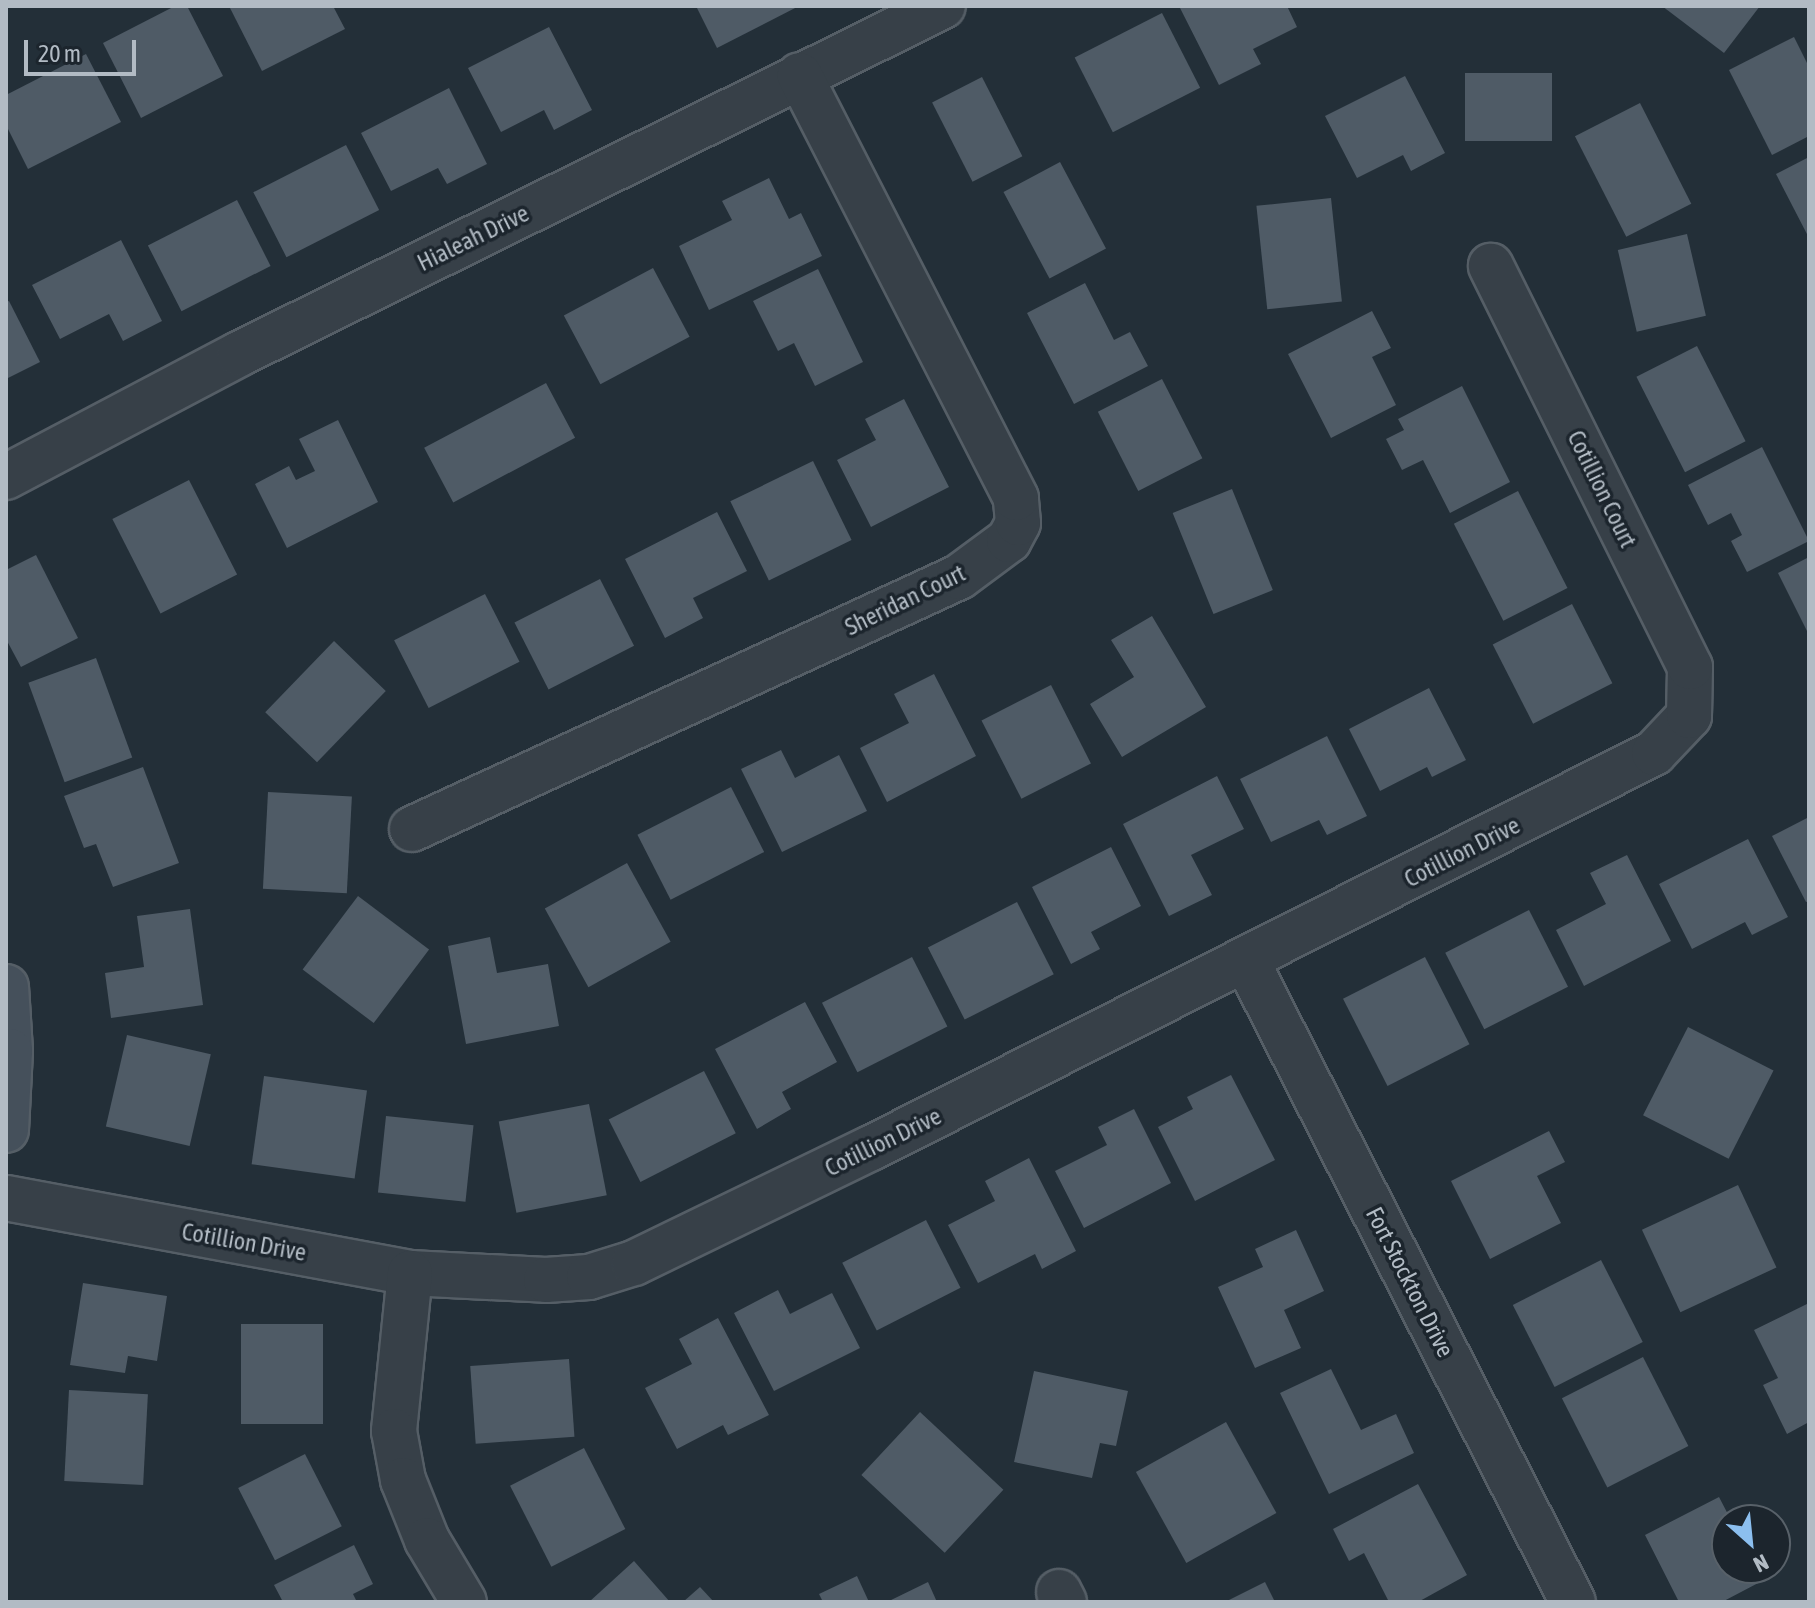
<!DOCTYPE html>
<style>
body{margin:0}
#map{position:relative;width:1815px;height:1608px;overflow:hidden;background:#232f38;font-family:"Asap Condensed",sans-serif}
div>[style]{position:absolute}
[style*='--x']{left:calc(var(--x)*1px);top:calc(var(--y)*1px);width:calc(var(--w)*1px);rotate:calc(var(--a)*1deg)}
.building>*{inset:0;background:#4f5b66;transform-origin:0 0}
.roads{filter:drop-shadow(2px 0 #555e66) drop-shadow(-2px 0 #555e66) drop-shadow(0 2px #555e66) drop-shadow(0 -2px #555e66)}
.street>*{height:44px;margin:-22px;padding:0 22px;transform-origin:22px;border-radius:22px;background:#374048}
.secondary>*{height:44px;margin:-22px;padding:0 22px;transform-origin:22px;border-radius:22px;background:#45505b}
span{translate:-50% -50%;white-space:nowrap;text-align:center;line-height:1.15;-webkit-text-stroke:7px #1c252d;paint-order:stroke}
.street-label{font-size:24px;color:#b2bbc4}
.frame{position:absolute;inset:0;border:8px solid #b2bbc4;pointer-events:none}
.north{position:absolute;left:1711px;top:1504px;width:80px;height:80px;box-sizing:border-box;background:#1c252d;border:2px solid #586169;border-radius:50%;rotate:153deg;font-size:22px;font-weight:700;line-height:32px;text-align:center;color:#b2bbc4}
.north::after{content:'';display:block;margin:auto;width:28px;height:36px;background:#8cbfef;clip-path:polygon(50% 0,100% 100%,50% 72%,0 100%)}
.scale{position:absolute;left:24px;top:40px;width:112px;height:36px;box-sizing:border-box;border:4px solid #b2bbc4;border-top:0;padding-left:10px;font-size:24px;line-height:28px;white-space:nowrap;color:#b2bbc4;-webkit-text-stroke:6px #1c252d;paint-order:stroke}
</style>
<div id="map">
<div class="building">
<i style="clip-path:polygon(175px 6px,187px 6px,223px 76px,141px 118px,103px 43px)"></i>
<i style="clip-path:polygon(229px 6px,333px 6px,345px 29px,262px 71px)"></i>
<i style="clip-path:polygon(696px 6px,799px 6px,717px 48px)"></i>
<i style="clip-path:polygon(1179px 6px,1287px 6px,1297px 27px,1253px 49px,1261px 64px,1219px 85px)"></i>
<i style="clip-path:polygon(1662px 6px,1760px 6px,1724px 53px)"></i>
<i style="left:1162px;top:13px;width:84px;height:98px;rotate:63deg"></i>
<i style="clip-path:polygon(549px 27px,592px 110px,554px 130px,544px 110px,501px 132px,468px 68px)"></i>
<i style="clip-path:polygon(1794px 37px,1809px 67px,1809px 136px,1772px 155px,1729px 70px)"></i>
<i style="clip-path:polygon(86px 54px,121px 122px,28px 169px,6px 125px,6px 95px)"></i>
<i style="left:1465px;top:73px;width:87px;height:68px"></i>
<i style="clip-path:polygon(1405px 76px,1445px 153px,1411px 171px,1403px 155px,1357px 178px,1325px 116px)"></i>
<i style="left:982px;top:77px;width:89px;height:56px;rotate:63deg"></i>
<i style="clip-path:polygon(449px 88px,487px 164px,447px 184px,438px 168px,391px 191px,361px 133px)"></i>
<i style="left:1640px;top:103px;width:113px;height:73px;rotate:63deg"></i>
<i style="left:346px;top:145px;width:73px;height:104px;rotate:63deg"></i>
<i style="clip-path:polygon(1809px 157px,1809px 238px,1776px 174px)"></i>
<i style="left:1060px;top:162px;width:98px;height:64px;rotate:62deg"></i>
<i style="clip-path:polygon(769px 178px,789px 219px,801px 213px,822px 256px,709px 310px,679px 246px,732px 220px,722px 201px)"></i>
<i style="left:1331px;top:198px;width:104px;height:75px;rotate:84deg"></i>
<i style="left:237px;top:200px;width:74px;height:100px;rotate:63deg"></i>
<i style="left:1687px;top:234px;width:84px;height:71px;rotate:77deg"></i>
<i style="clip-path:polygon(121px 240px,162px 321px,123px 341px,109px 314px,60px 339px,32px 285px)"></i>
<i style="left:653px;top:268px;width:78px;height:101px;rotate:62deg"></i>
<i style="clip-path:polygon(818px 269px,863px 362px,815px 386px,794px 343px,778px 351px,753px 301px)"></i>
<i style="clip-path:polygon(1085px 283px,1114px 340px,1130px 332px,1148px 366px,1074px 404px,1027px 313px)"></i>
<i style="clip-path:polygon(9px 301px,40px 362px,6px 379px,6px 302px)"></i>
<i style="clip-path:polygon(1372px 311px,1391px 348px,1372px 357px,1396px 405px,1331px 438px,1288px 354px)"></i>
<i style="left:1697px;top:346px;width:107px;height:68px;rotate:63deg"></i>
<i style="left:1162px;top:379px;width:89px;height:72px;rotate:63deg"></i>
<i style="left:546px;top:383px;width:62px;height:138px;rotate:62deg"></i>
<i style="clip-path:polygon(1462px 386px,1510px 482px,1450px 513px,1423px 460px,1402px 470px,1386px 439px,1404px 430px,1398px 419px)"></i>
<i style="clip-path:polygon(904px 399px,949px 487px,871px 527px,837px 460px,876px 440px,865px 419px)"></i>
<i style="clip-path:polygon(338px 420px,378px 502px,287px 548px,255px 484px,289px 466px,296px 480px,315px 471px,299px 439px)"></i>
<i style="clip-path:polygon(1762px 447px,1809px 541px,1747px 572px,1731px 541px,1742px 535px,1731px 513px,1708px 525px,1688px 485px)"></i>
<i style="left:813px;top:461px;width:88px;height:92px;rotate:64deg"></i>
<i style="left:189px;top:480px;width:106px;height:86px;rotate:63deg"></i>
<i style="left:1232px;top:489px;width:109px;height:64px;rotate:68deg"></i>
<i style="left:1518px;top:491px;width:109px;height:72px;rotate:63deg"></i>
<i style="clip-path:polygon(717px 512px,747px 571px,693px 598px,703px 618px,665px 638px,625px 559px)"></i>
<i style="clip-path:polygon(36px 555px,78px 638px,21px 667px,6px 639px,6px 570px)"></i>
<i style="clip-path:polygon(1809px 557px,1809px 635px,1778px 573px)"></i>
<i style="left:600px;top:579px;width:75px;height:96px;rotate:63deg"></i>
<i style="left:485px;top:594px;width:76px;height:102px;rotate:63deg"></i>
<i style="left:1572px;top:604px;width:89px;height:89px;rotate:63deg"></i>
<i style="clip-path:polygon(1152px 616px,1206px 707px,1122px 757px,1090px 704px,1134px 677px,1111px 640px)"></i>
<i style="left:334px;top:641px;width:72px;height:99px;rotate:44deg"></i>
<i style="left:96px;top:658px;width:106px;height:72px;rotate:70deg"></i>
<i style="clip-path:polygon(934px 674px,976px 756px,887px 802px,860px 748px,909px 723px,894px 694px)"></i>
<i style="left:1051px;top:685px;width:88px;height:78px;rotate:63deg"></i>
<i style="clip-path:polygon(1429px 688px,1466px 760px,1432px 777px,1427px 767px,1380px 791px,1349px 729px)"></i>
<i style="clip-path:polygon(1327px 736px,1367px 816px,1327px 835px,1319px 820px,1271px 842px,1240px 779px)"></i>
<i style="clip-path:polygon(781px 750px,795px 778px,839px 755px,867px 811px,782px 852px,741px 769px)"></i>
<i style="clip-path:polygon(143px 767px,179px 863px,113px 887px,96px 844px,84px 848px,64px 796px)"></i>
<i style="clip-path:polygon(1217px 776px,1244px 829px,1191px 855px,1212px 895px,1169px 916px,1123px 824px)"></i>
<i style="left:731px;top:787px;width:73px;height:105px;rotate:63deg"></i>
<i style="left:268px;top:792px;width:84px;height:97px;rotate:3deg"></i>
<i style="clip-path:polygon(1809px 817px,1809px 901px,1806px 902px,1772px 836px)"></i>
<i style="clip-path:polygon(1748px 839px,1788px 917px,1752px 935px,1745px 922px,1692px 949px,1659px 884px)"></i>
<i style="clip-path:polygon(1111px 847px,1141px 906px,1091px 932px,1100px 949px,1071px 964px,1032px 887px)"></i>
<i style="clip-path:polygon(1627px 855px,1671px 941px,1584px 986px,1556px 930px,1606px 904px,1590px 873px)"></i>
<i style="left:627px;top:863px;width:90px;height:94px;rotate:61deg"></i>
<i style="left:358px;top:896px;width:89px;height:92px;rotate:37deg"></i>
<i style="left:1017px;top:902px;width:81px;height:100px;rotate:63deg"></i>
<i style="clip-path:polygon(190px 909px,203px 1005px,111px 1018px,105px 973px,144px 967px,137px 916px)"></i>
<i style="left:1529px;top:910px;width:86px;height:94px;rotate:63deg"></i>
<i style="clip-path:polygon(490px 937px,497px 973px,548px 964px,559px 1026px,466px 1044px,448px 946px)"></i>
<i style="left:912px;top:957px;width:78px;height:101px;rotate:63deg"></i>
<i style="left:1425px;top:957px;width:98px;height:92px;rotate:63deg"></i>
<i style="clip-path:polygon(805px 1002px,837px 1062px,782px 1092px,791px 1109px,757px 1129px,715px 1049px)"></i>
<i style="left:1688px;top:1027px;width:96px;height:99px;rotate:27deg"></i>
<i style="left:127px;top:1035px;width:86px;height:94px;rotate:13deg"></i>
<i style="left:704px;top:1071px;width:70px;height:107px;rotate:63deg"></i>
<i style="clip-path:polygon(1231px 1075px,1275px 1160px,1195px 1201px,1158px 1127px,1193px 1109px,1187px 1097px)"></i>
<i style="left:264px;top:1076px;width:104px;height:89px;rotate:8deg"></i>
<i style="left:589px;top:1104px;width:93px;height:92px;rotate:79deg"></i>
<i style="clip-path:polygon(1134px 1109px,1171px 1183px,1084px 1228px,1055px 1171px,1107px 1145px,1098px 1127px)"></i>
<i style="left:386px;top:1116px;width:88px;height:77px;rotate:6deg"></i>
<i style="clip-path:polygon(1549px 1131px,1565px 1162px,1537px 1176px,1561px 1223px,1490px 1259px,1451px 1181px)"></i>
<i style="clip-path:polygon(1029px 1158px,1076px 1251px,1042px 1269px,1035px 1254px,978px 1283px,948px 1225px,995px 1201px,985px 1181px)"></i>
<i style="left:1738px;top:1185px;width:91px;height:106px;rotate:65deg"></i>
<i style="left:926px;top:1220px;width:76px;height:94px;rotate:63deg"></i>
<i style="clip-path:polygon(1296px 1230px,1324px 1291px,1284px 1310px,1301px 1348px,1255px 1368px,1218px 1287px,1263px 1267px,1255px 1249px)"></i>
<i style="left:1601px;top:1260px;width:92px;height:99px;rotate:63deg"></i>
<i style="clip-path:polygon(83px 1283px,167px 1296px,157px 1361px,128px 1356px,125px 1373px,70px 1365px)"></i>
<i style="clip-path:polygon(778px 1290px,790px 1314px,832px 1293px,860px 1348px,774px 1391px,734px 1313px)"></i>
<i style="clip-path:polygon(1809px 1303px,1809px 1422px,1787px 1434px,1763px 1385px,1778px 1378px,1754px 1330px)"></i>
<i style="clip-path:polygon(718px 1318px,769px 1415px,728px 1435px,723px 1425px,677px 1449px,645px 1388px,692px 1364px,679px 1339px)"></i>
<i style="left:241px;top:1324px;width:82px;height:100px"></i>
<i style="left:1643px;top:1357px;width:100px;height:91px;rotate:63deg"></i>
<i style="left:569px;top:1359px;width:78px;height:99px;rotate:86deg"></i>
<i style="clip-path:polygon(1331px 1369px,1361px 1430px,1396px 1414px,1414px 1453px,1329px 1494px,1280px 1393px)"></i>
<i style="clip-path:polygon(1034px 1371px,1128px 1391px,1116px 1446px,1100px 1443px,1092px 1478px,1014px 1462px)"></i>
<i style="left:69px;top:1390px;width:79px;height:91px;rotate:3deg"></i>
<i style="left:920px;top:1412px;width:114px;height:86px;rotate:43deg"></i>
<i style="left:1226px;top:1422px;width:104px;height:103px;rotate:61deg"></i>
<i style="left:584px;top:1448px;width:91px;height:83px;rotate:63deg"></i>
<i style="left:305px;top:1454px;width:81px;height:75px;rotate:63deg"></i>
<i style="clip-path:polygon(1418px 1484px,1467px 1575px,1418px 1602px,1389px 1602px,1364px 1553px,1349px 1561px,1333px 1529px)"></i>
<i style="clip-path:polygon(1719px 1497px,1731px 1520px,1727px 1520px,1727px 1568px,1755px 1568px,1762px 1581px,1722px 1602px,1679px 1602px,1645px 1535px)"></i>
<i style="clip-path:polygon(354px 1545px,373px 1584px,353px 1594px,357px 1602px,283px 1602px,274px 1585px)"></i>
<i style="clip-path:polygon(634px 1561px,670px 1602px,589px 1602px)"></i>
<i style="clip-path:polygon(857px 1576px,869px 1602px,823px 1602px,819px 1594px)"></i>
<i style="clip-path:polygon(928px 1582px,937px 1602px,887px 1602px)"></i>
<i style="clip-path:polygon(1265px 1582px,1275px 1602px,1225px 1602px)"></i>
<i style="clip-path:polygon(700px 1587px,714px 1602px,683px 1602px)"></i>
</div>
<div class="roads">
<div class="street">
<i style="--x:6;--y:477;--w:263;--a:-27.8"></i>
<i style="--x:239;--y:354;--w:785;--a:-26.3"></i>
<i style="--x:412;--y:829;--w:602;--a:-24.74"></i>
<i style="--x:959;--y:577;--w:62;--a:-36.5"></i>
<i style="--x:1009;--y:540;--w:19;--a:-62"></i>
<i style="--x:1018;--y:523;--w:25;--a:-95"></i>
<i style="--x:1016;--y:498;--w:475;--a:-117.1"></i>
<i style="--x:1247;--y:962;--w:718;--a:63.01"></i>
<i style="--x:6;--y:1198;--w:411;--a:10.5"></i>
<i style="--x:410;--y:1273;--w:136;--a:2.9"></i>
<i style="--x:546;--y:1280;--w:43;--a:-4"></i>
<i style="--x:589;--y:1277;--w:47;--a:-17.3"></i>
<i style="--x:634;--y:1263;--w:263;--a:-25.9"></i>
<i style="--x:871;--y:1148;--w:877;--a:-26.77"></i>
<i style="--x:1654;--y:753;--w:51;--a:-46.6"></i>
<i style="--x:1689;--y:716;--w:49;--a:-88.8"></i>
<i style="--x:1690;--y:667;--w:448;--a:-116.4"></i>
<i style="--x:410;--y:1273;--w:159;--a:95.8"></i>
<i style="--x:394;--y:1431;--w:50;--a:79.6"></i>
<i style="--x:403;--y:1480;--w:65;--a:68.2"></i>
<i style="--x:427;--y:1540;--w:72;--a:59.2"></i>
<i style="--x:1059;--y:1592;--w:11;--a:63"></i>
</div>
<div class="secondary">
<i style="--x:6;--y:987;--w:64;--a:86.4"></i>
<i style="--x:10;--y:1051;--w:79;--a:92.9"></i>
</div>
</div>
<div class="street-label">
<span style="left:473px;top:238px;rotate:-26deg">Hialeah Drive</span>
<span style="left:1602px;top:489px;rotate:64deg">Cotillion Court</span>
<span style="left:905px;top:600px;rotate:-26deg">Sheridan Court</span>
<span style="left:1462px;top:852px;rotate:-27deg">Cotillion Drive</span>
<span style="left:883px;top:1142px;rotate:-26deg">Cotillion Drive</span>
<span style="left:244px;top:1242px;rotate:10deg">Cotillion Drive</span>
<span style="left:1410px;top:1282px;rotate:63deg">Fort Stockton Drive</span>
</div>
<div class="frame"></div>
<div class="north">N</div>
<div class="scale">20 m</div>
</div>
